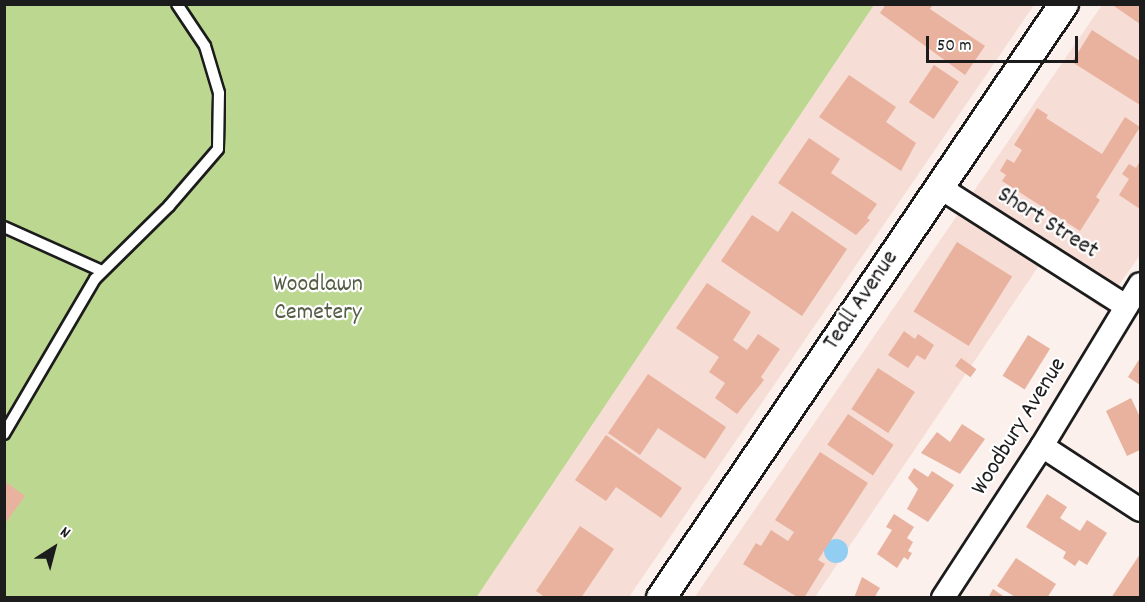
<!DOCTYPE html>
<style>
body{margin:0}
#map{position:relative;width:1145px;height:602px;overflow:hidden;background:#fbf0ec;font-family:Dekko,sans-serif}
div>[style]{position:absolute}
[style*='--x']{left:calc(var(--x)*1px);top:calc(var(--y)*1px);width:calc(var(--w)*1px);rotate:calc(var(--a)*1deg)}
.built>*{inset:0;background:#f6ddd5}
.green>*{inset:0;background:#bcd890}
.water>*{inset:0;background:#91cef2}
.round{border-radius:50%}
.building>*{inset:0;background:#e9b29f;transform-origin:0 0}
.roads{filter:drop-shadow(2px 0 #1c1c1c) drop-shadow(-2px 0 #1c1c1c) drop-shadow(0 2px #1c1c1c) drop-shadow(0 -2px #1c1c1c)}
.service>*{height:10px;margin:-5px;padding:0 5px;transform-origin:5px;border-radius:5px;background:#fff}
.minor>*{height:22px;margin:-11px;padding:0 11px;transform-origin:11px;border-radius:11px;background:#fff}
.tertiary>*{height:28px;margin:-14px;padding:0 14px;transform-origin:14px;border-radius:14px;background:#fff}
span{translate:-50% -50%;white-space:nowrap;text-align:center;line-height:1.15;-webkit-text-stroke:4.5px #fff;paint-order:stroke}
.street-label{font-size:24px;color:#1c1c1c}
.park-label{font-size:24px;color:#545e45}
.frame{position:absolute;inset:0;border:6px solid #1c1c1c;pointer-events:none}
.north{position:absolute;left:24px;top:518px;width:60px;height:60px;-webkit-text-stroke:4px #fff;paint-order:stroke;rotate:36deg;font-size:16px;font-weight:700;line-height:24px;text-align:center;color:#1c1c1c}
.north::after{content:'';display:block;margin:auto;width:21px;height:27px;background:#1c1c1c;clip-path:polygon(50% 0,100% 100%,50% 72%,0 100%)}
.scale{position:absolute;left:926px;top:36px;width:152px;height:27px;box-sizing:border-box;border:3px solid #1c1c1c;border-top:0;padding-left:8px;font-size:18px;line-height:21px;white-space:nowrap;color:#1c1c1c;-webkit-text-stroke:4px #fff;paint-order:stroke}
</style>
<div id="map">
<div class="built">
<i style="clip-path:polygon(874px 5px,1034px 5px,629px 597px,476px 598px)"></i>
<i style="clip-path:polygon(1102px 5px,1140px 5px,1140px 255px,1102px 309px,1040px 264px,815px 597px,694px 598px)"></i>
</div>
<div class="green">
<i style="clip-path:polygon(4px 5px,874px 5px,476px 598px,5px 597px)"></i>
</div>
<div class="water">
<i class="round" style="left:824px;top:539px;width:24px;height:24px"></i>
</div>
<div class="building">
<i style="clip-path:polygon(886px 4px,933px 4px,930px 9px,985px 46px,965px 75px,880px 13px)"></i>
<i style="clip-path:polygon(1111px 4px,1140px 4px,1140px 24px)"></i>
<i style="clip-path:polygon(1092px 30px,1140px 61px,1140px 105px,1072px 62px)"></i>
<i style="left:934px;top:65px;width:30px;height:45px;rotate:34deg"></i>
<i style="clip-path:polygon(849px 75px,896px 107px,886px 122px,916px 143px,901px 171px,819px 117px)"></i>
<i style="clip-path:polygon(1037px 108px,1048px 115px,1046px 118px,1102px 154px,1125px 117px,1140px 127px,1096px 197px,1100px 200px,1080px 231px,1002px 181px,1006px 175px,1000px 171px,1007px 159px,1014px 163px,1022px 150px,1014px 145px)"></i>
<i style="clip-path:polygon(809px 138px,840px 159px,831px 173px,877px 204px,867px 218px,870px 220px,856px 235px,778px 183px)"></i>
<i style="clip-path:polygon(1140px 161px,1140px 209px,1119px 195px,1129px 179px,1122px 174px,1129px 164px,1136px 168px)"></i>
<i style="clip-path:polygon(792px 211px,847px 249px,802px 316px,721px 261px,752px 215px,778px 232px)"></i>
<i style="left:957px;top:242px;width:65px;height:82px;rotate:32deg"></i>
<i style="clip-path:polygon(707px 283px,751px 312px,733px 340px,747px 350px,758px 334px,780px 349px,761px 377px,764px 380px,737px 414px,715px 398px,725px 383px,709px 372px,719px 357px,676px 328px)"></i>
<i style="clip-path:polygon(904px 331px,915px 339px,918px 334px,934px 345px,925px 360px,917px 355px,908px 368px,888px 355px)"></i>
<i style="left:1028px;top:335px;width:26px;height:48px;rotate:32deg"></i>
<i style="left:961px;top:358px;width:19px;height:10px;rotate:36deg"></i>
<i style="clip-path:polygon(1140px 358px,1140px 385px,1128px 377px)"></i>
<i style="left:878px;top:368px;width:44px;height:49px;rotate:33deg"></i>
<i style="clip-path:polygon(648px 374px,726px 427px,705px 459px,658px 428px,640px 455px,608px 433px)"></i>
<i style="clip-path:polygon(1131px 398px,1140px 417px,1140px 450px,1127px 456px,1106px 411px)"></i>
<i style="left:848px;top:414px;width:55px;height:37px;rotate:34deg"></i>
<i style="clip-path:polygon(962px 424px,985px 439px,960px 474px,921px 453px,937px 432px,950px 442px)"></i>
<i style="clip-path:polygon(606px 435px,682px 488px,661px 518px,616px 487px,606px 501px,575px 480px)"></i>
<i style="clip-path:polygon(820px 452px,868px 483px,818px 560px,825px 564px,804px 598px,799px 598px,743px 564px,756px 543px,761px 546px,771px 530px,788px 541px,794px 532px,775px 520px)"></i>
<i style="clip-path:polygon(914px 468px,928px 477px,932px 471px,954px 485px,928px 522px,907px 509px,918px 489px,908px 478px)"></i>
<i style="clip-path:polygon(7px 483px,25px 496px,4px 525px,4px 487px)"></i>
<i style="clip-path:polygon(1047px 494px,1067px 507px,1060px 518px,1080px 531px,1087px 520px,1107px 533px,1087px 565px,1079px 560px,1075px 566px,1063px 558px,1066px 552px,1026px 527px)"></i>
<i style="clip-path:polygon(894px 514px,914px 527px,907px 538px,913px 542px,908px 551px,912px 553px,908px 560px,904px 557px,897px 568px,877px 554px,892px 530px,886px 527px)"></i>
<i style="clip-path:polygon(580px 526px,614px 549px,581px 598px,546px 598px,536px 591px)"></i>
<i style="clip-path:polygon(1140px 554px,1140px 598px,1111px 598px)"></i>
<i style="clip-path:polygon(1016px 558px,1056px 584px,1047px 598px,1017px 598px,997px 586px)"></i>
<i style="clip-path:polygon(862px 577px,880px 588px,874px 598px,854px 598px)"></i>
<i style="clip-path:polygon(993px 589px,1006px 598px,988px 598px)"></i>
</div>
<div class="roads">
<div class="service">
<i style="--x:4;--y:227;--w:107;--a:24.2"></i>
<i style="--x:4;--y:434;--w:180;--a:-59.6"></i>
<i style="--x:95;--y:279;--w:104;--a:-44.6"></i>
<i style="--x:169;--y:206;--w:75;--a:-49.3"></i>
<i style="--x:218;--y:149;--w:56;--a:-89"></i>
<i style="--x:219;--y:93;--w:49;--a:-106.6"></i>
<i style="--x:205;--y:46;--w:50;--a:-123.7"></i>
</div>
<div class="minor">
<i style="--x:939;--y:187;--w:222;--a:32.5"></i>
<i style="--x:1042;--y:446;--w:117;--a:33.1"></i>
<i style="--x:943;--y:598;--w:181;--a:-56.9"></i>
<i style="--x:1042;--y:446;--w:189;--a:-58.8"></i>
</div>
<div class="tertiary">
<i style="--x:661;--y:598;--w:718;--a:-55.85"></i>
</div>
</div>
<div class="street-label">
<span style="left:1047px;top:224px;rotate:32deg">Short Street</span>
<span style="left:862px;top:301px;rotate:-56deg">Teall Avenue</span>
<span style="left:1020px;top:427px;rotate:-58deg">Woodbury Avenue</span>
</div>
<div class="park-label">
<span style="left:318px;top:300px">Woodlawn<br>Cemetery</span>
</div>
<div class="frame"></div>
<div class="north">N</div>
<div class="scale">50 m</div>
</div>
